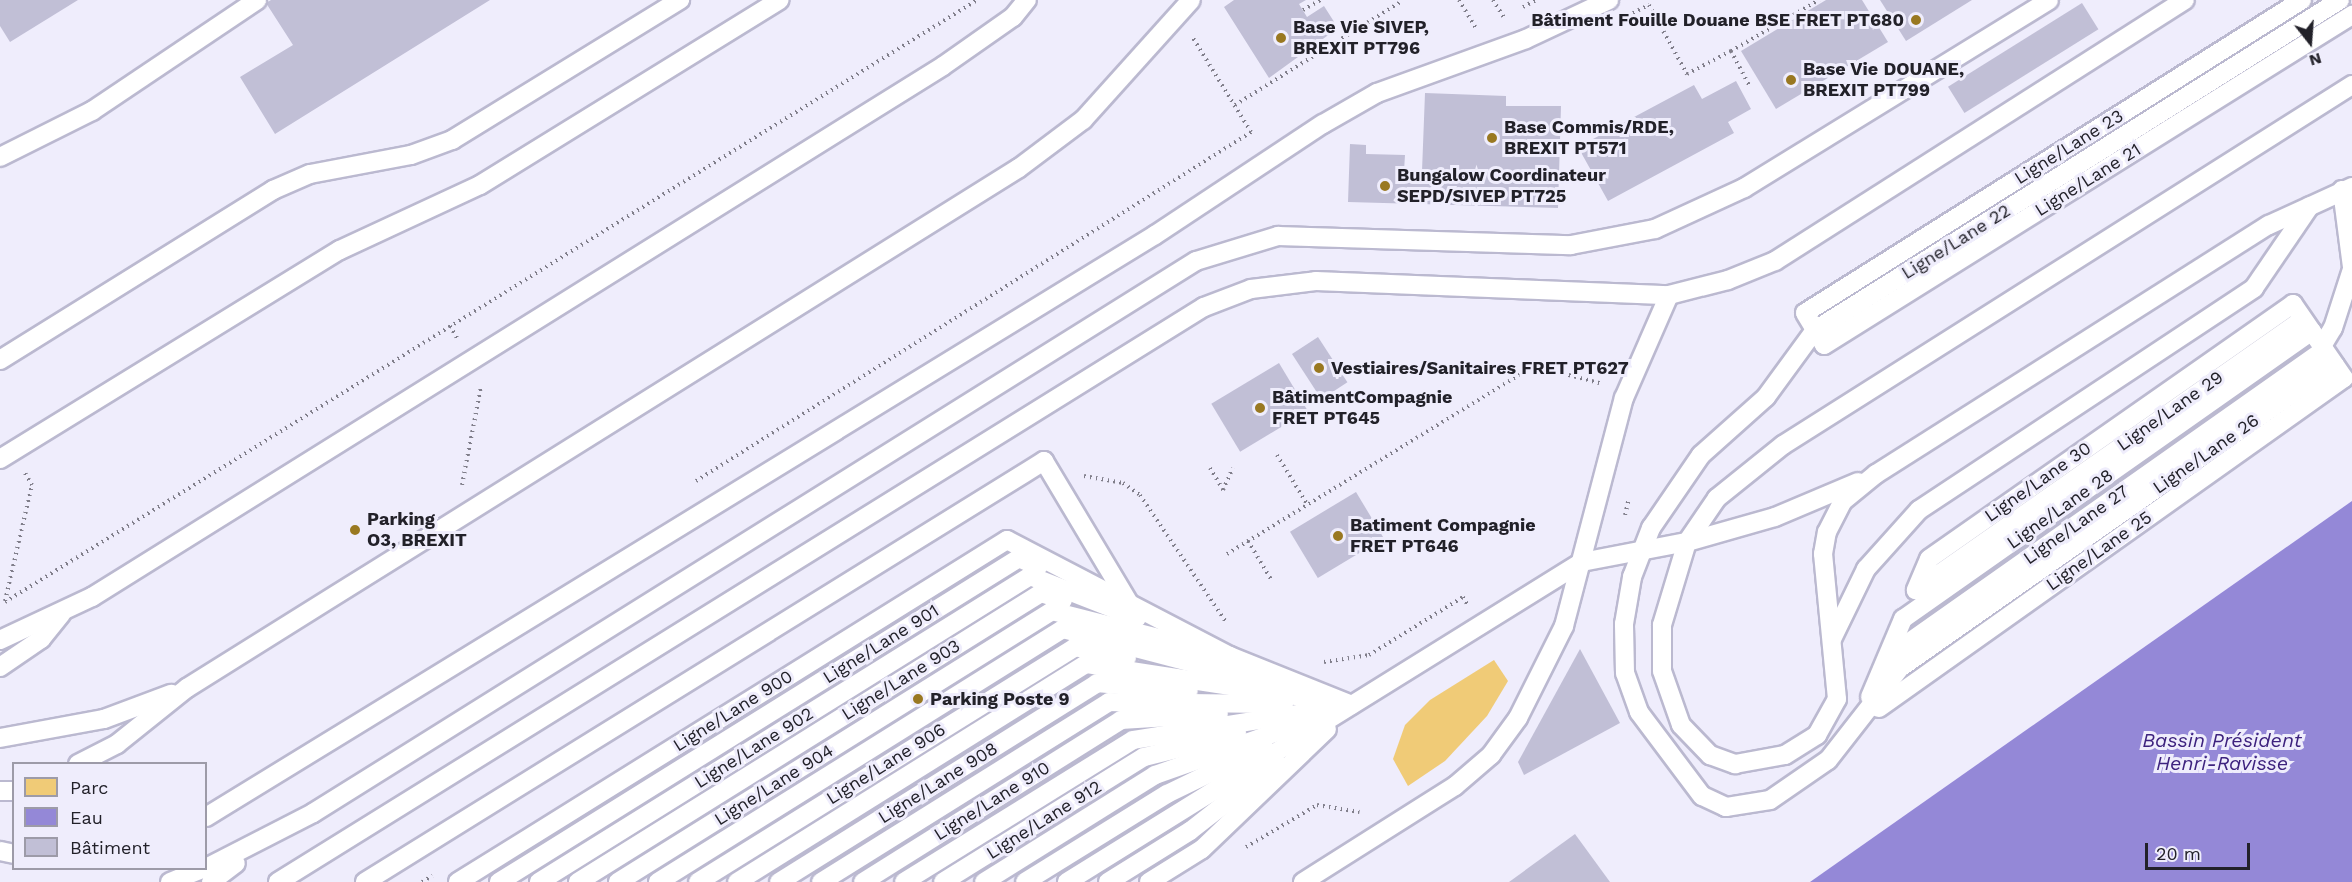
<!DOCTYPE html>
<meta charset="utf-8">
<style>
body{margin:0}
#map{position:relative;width:2352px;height:882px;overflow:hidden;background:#efedfc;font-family:"Work Sans",sans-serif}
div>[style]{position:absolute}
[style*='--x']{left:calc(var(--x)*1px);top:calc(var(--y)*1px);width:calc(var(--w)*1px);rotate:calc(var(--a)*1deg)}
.green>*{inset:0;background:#f0cb77}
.water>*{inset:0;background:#9488d7}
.building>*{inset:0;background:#c1bfd6;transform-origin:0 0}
.path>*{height:4px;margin-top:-2px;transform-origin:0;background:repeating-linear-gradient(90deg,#807e8a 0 1.5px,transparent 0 6px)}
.roads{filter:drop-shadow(2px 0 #bbb9d0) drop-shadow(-2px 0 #bbb9d0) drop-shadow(0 2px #bbb9d0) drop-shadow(0 -2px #bbb9d0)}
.lane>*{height:18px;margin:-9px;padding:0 9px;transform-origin:9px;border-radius:9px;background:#fff}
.dots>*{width:16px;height:16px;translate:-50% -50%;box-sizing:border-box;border:3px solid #efedfc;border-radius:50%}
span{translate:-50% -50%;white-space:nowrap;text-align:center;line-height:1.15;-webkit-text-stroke:6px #efedfc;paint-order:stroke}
.poi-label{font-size:18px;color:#222129;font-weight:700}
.right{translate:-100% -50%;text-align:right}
.left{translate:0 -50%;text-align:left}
.street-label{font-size:18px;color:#222129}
.water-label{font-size:20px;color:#3d227e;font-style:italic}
.legend{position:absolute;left:12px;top:762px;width:195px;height:108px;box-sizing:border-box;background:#efedfc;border:2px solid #9d9ba8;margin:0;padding:8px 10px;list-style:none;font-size:18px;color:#222129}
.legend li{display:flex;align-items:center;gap:12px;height:30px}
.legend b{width:30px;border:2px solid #9d9ba8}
.north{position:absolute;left:2280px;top:12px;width:60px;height:60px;-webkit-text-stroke:4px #efedfc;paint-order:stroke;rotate:163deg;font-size:16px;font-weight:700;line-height:24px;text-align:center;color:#222129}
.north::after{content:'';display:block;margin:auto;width:21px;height:27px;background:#222129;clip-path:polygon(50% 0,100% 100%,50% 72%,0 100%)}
.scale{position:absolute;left:2145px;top:843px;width:105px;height:27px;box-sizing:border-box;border:3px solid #222129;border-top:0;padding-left:8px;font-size:18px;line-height:21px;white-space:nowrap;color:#222129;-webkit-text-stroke:4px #efedfc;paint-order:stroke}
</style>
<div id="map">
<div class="green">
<i style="clip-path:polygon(1494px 660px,1508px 681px,1487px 716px,1445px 761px,1408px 786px,1393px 759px,1405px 725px,1430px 700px)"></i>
</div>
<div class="water">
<i style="clip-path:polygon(2352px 501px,2352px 882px,1810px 882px)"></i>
</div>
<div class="building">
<i style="clip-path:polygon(0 0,78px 0,10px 42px,0 26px)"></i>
<i style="clip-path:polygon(271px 0,490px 0,275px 134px,240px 77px,293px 45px,266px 3px)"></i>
<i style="clip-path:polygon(1234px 0,1306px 0,1299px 4px,1307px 17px,1324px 6px,1338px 28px,1269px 78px,1224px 7px)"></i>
<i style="clip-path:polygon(1826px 0,1862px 0,1888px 42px,1776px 109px,1741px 51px)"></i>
<i style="clip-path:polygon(1880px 0,1972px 0,1906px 41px)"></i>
<i style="left:2082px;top:3px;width:31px;height:158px;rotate:58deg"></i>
<i style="clip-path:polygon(1736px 81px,1751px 109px,1728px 122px,1734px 133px,1608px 201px,1578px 147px,1694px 85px,1702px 99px)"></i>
<i style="clip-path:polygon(1425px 93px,1506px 96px,1506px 106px,1561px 106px,1558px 208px,1348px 202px,1350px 144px,1366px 145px,1366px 154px,1405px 155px,1404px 171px,1422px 171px)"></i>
<i style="left:1318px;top:337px;width:54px;height:31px;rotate:57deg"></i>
<i style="left:1279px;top:363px;width:56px;height:79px;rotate:59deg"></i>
<i style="left:1356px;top:492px;width:54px;height:77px;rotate:59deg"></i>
<i style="clip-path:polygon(1580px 649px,1620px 723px,1524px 775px,1518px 762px)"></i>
<i style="clip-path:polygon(1575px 834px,1610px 882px,1509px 882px)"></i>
</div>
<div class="path">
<i style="--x:1459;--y:0;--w:33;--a:59"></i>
<i style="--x:1493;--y:0;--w:22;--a:58"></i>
<i style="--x:1523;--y:7;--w:15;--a:-28"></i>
<i style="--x:1303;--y:10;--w:20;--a:-30"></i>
<i style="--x:1633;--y:13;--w:18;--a:-27"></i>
<i style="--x:1649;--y:5;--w:79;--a:61.2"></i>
<i style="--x:1687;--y:74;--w:50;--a:-27.6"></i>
<i style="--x:1731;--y:51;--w:40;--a:62"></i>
<i style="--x:1731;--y:51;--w:102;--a:-30.1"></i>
<i style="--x:1235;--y:105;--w:197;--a:-31.9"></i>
<i style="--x:450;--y:326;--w:14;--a:60"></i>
<i style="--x:1277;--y:455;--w:57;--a:58.5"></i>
<i style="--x:1210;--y:468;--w:26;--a:59"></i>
<i style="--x:1223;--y:490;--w:24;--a:-66"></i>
<i style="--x:1084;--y:476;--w:40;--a:10"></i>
<i style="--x:1123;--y:483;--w:21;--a:35"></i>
<i style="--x:1140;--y:495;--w:153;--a:55.9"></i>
<i style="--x:696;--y:481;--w:656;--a:-32.16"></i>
<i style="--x:1251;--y:132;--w:110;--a:-121.7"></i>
<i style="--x:462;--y:485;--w:101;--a:-79.1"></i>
<i style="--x:1625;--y:515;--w:17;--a:-77"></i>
<i style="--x:1248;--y:541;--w:47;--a:59"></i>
<i style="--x:1227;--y:554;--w:360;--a:-31.5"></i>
<i style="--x:1534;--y:366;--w:71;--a:14.6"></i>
<i style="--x:5;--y:601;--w:119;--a:-76.9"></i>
<i style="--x:32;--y:485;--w:14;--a:-120"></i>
<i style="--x:5;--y:602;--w:1143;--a:-31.77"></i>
<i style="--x:1324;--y:662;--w:46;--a:-8.8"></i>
<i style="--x:1369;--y:655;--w:110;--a:-31.7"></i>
<i style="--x:1463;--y:597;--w:8;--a:60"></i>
<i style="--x:1246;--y:847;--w:82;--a:-30.6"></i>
<i style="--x:1317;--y:805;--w:43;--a:9.5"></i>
<i style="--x:422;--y:882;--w:12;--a:-31"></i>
</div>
<div class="roads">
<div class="lane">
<i style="--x:2302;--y:0;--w:587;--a:147.8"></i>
<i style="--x:1805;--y:313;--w:37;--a:59"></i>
<i style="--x:1824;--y:345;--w:623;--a:-32.01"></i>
<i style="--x:2352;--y:85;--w:673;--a:147.68"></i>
<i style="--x:1783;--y:445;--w:85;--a:141.2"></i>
<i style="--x:1717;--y:498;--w:53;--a:124.3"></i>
<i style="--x:1687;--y:542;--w:87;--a:106.8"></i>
<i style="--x:1662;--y:625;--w:46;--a:90"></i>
<i style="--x:1662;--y:671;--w:57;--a:70.6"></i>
<i style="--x:1681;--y:725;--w:42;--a:46"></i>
<i style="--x:1710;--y:755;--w:27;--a:20"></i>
<i style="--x:1735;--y:764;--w:51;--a:-10.2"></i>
<i style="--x:1785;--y:755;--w:38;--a:-32"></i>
<i style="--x:1817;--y:735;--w:41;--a:-60.9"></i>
<i style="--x:1837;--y:699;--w:146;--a:-95.5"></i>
<i style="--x:1823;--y:554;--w:22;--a:-80"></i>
<i style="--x:1827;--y:532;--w:35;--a:-63"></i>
<i style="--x:1843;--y:501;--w:43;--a:-39.3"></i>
<i style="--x:1876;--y:474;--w:465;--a:-32.4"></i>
<i style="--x:2269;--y:225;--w:91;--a:-24.6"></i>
<i style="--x:0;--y:157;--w:103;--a:-26.6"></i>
<i style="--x:92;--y:111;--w:199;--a:-33.9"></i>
<i style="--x:2342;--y:190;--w:78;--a:82.6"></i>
<i style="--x:2322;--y:346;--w:21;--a:-59"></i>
<i style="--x:2333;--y:328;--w:62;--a:-72.1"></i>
<i style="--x:0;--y:360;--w:322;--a:-31.9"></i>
<i style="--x:273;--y:190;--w:40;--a:-23.4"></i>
<i style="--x:310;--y:174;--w:103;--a:-10.7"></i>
<i style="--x:411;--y:155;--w:44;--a:-20.1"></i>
<i style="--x:452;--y:140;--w:268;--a:-31.6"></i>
<i style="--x:2334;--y:364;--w:530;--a:144.99"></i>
<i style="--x:1900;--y:668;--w:117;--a:128"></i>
<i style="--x:1828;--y:760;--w:70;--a:145.4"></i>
<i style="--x:1770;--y:800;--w:45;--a:171"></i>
<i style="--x:1726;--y:807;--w:26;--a:-155"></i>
<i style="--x:1702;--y:796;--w:105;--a:-126.9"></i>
<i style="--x:1639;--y:712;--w:41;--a:-109.7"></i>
<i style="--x:1625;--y:673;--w:49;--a:-91.2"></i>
<i style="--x:1624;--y:624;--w:48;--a:-80.3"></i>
<i style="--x:1632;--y:577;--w:53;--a:-68.8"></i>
<i style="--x:1651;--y:528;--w:88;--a:-55.6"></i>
<i style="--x:1701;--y:455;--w:87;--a:-41.7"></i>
<i style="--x:1766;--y:397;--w:83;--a:-53.8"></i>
<i style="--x:1815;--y:330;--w:620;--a:-32.15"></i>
<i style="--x:0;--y:459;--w:399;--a:-31.6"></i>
<i style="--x:340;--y:250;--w:154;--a:-24.9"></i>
<i style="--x:480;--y:185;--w:352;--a:-31.7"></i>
<i style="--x:1916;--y:590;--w:472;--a:-35"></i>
<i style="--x:1832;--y:639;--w:78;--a:-64.1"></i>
<i style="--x:1866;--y:569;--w:79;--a:-48.1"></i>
<i style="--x:1919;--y:510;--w:402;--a:-33.5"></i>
<i style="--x:2254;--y:288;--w:99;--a:-55.7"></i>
<i style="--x:0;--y:640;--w:102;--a:-25.1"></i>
<i style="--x:92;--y:597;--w:1003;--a:-31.96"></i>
<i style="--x:943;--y:66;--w:85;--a:-35"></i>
<i style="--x:1013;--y:17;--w:22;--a:-51"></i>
<i style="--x:1893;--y:665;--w:23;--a:-59"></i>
<i style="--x:1905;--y:645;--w:512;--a:-35.15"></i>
<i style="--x:0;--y:667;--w:50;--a:-34.3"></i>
<i style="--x:41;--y:639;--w:32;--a:-51"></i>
<i style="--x:1870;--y:697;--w:85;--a:-67.1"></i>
<i style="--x:1903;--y:619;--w:500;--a:-35.15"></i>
<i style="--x:1879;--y:708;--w:570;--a:-35.36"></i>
<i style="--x:2344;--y:378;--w:90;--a:-124.6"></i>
<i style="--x:2293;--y:304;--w:444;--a:145"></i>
<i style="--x:1929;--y:559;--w:34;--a:113"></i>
<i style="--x:0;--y:738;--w:106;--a:-10.4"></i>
<i style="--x:104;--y:719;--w:72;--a:-20.5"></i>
<i style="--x:78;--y:764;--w:44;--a:-27.1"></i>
<i style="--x:117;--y:744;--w:90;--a:-38.7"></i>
<i style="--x:187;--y:688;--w:981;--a:-32.01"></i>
<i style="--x:1019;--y:168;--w:80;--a:-36.9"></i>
<i style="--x:1083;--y:120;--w:161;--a:-48"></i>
<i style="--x:0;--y:791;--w:14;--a:0"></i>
<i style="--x:206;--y:817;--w:1113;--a:-31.52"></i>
<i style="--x:1155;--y:235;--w:201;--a:-33.5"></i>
<i style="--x:1323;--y:124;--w:62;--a:-29.9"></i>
<i style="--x:1377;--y:93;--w:158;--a:-19.9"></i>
<i style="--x:1526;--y:39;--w:92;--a:-25.2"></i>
<i style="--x:0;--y:851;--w:14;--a:12"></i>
<i style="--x:206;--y:868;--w:120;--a:-27.2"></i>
<i style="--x:313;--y:813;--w:1041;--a:-32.01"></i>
<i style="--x:1196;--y:261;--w:86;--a:-17"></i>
<i style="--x:1278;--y:236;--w:293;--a:1.8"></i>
<i style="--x:1571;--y:245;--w:86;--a:-10.8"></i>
<i style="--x:1655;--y:229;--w:98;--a:-24.7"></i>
<i style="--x:1744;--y:188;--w:358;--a:-31.6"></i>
<i style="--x:170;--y:882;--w:37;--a:-22"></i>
<i style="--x:211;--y:882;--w:31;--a:-37"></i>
<i style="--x:278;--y:882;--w:1090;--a:-31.84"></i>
<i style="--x:1204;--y:307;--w:50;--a:-21"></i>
<i style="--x:1251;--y:289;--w:65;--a:-7"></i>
<i style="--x:1316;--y:281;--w:353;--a:2.3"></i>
<i style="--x:1669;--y:295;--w:61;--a:-14.3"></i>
<i style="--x:1728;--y:280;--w:51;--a:-22"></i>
<i style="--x:1775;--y:261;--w:486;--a:-32.5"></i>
<i style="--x:365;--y:882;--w:799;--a:-31.8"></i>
<i style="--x:1044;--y:461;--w:165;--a:59.1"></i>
<i style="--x:458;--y:882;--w:647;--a:-31.92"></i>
<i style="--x:1007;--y:540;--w:251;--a:27.5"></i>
<i style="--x:499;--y:882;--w:613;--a:-31.93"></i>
<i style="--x:1019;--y:558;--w:21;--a:25"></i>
<i style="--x:539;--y:882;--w:579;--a:-31.93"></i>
<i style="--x:1030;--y:576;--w:115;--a:21.4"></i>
<i style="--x:578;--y:882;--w:546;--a:-31.97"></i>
<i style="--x:1041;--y:593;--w:23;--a:18"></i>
<i style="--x:618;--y:882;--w:512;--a:-31.98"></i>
<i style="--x:1052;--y:611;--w:184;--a:14.2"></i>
<i style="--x:1230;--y:656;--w:131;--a:21.9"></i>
<i style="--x:658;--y:882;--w:478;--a:-32"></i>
<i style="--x:1063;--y:629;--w:225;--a:14.7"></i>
<i style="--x:698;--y:882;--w:444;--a:-31.9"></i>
<i style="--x:1075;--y:647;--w:53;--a:11.9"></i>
<i style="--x:737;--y:882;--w:411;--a:-32"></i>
<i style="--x:1086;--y:664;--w:238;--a:8.7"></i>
<i style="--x:779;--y:882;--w:375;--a:-32"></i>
<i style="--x:1097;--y:683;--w:92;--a:5"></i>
<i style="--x:821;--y:882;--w:340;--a:-32"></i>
<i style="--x:1109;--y:702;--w:175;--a:0.7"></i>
<i style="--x:863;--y:882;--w:305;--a:-32.1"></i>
<i style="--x:1121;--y:720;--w:98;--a:-3.5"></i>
<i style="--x:904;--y:882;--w:269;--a:-31.8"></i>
<i style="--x:1133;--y:740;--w:206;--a:-9"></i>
<i style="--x:943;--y:882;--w:237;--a:-31.9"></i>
<i style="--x:1144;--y:757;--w:96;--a:-13.9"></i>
<i style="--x:984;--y:882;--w:202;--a:-32"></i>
<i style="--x:1155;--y:775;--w:165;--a:-19.4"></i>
<i style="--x:1025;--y:882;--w:167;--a:-31.8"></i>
<i style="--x:1167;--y:794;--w:108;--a:-25.9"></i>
<i style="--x:1067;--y:882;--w:606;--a:-31.86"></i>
<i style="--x:1582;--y:562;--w:107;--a:-10.8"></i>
<i style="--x:1687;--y:542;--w:91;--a:-15.9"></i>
<i style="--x:1775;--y:517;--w:90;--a:-22.9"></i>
<i style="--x:1108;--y:882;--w:97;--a:-31.9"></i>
<i style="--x:1190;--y:831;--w:110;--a:-38"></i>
<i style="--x:1149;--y:882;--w:62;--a:-31.9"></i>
<i style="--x:1202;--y:849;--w:173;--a:-43.8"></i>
<i style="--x:1303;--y:882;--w:180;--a:-32.3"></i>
<i style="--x:1455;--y:786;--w:48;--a:-40.7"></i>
<i style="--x:1491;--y:755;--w:46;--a:-53.9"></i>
<i style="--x:1518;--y:718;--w:103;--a:-63.4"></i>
<i style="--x:1564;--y:626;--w:236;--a:-75.3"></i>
<i style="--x:1624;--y:398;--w:112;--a:-66.4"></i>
</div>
</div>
<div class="dots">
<i style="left:1916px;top:20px;background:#997821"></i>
<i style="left:1281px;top:38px;background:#997821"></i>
<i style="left:1791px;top:80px;background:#997821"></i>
<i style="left:1492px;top:138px;background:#997821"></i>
<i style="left:1385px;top:186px;background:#997821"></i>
<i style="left:1319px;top:368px;background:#997821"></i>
<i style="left:1260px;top:408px;background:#997821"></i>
<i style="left:355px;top:530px;background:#997821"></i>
<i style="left:1338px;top:536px;background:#997821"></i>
<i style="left:918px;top:699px;background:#997821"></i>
</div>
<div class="poi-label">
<span class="right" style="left:1904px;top:20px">Bâtiment Fouille Douane BSE FRET PT680</span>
<span class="left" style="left:1293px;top:38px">Base Vie SIVEP,<br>BREXIT PT796</span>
<span class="left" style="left:1803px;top:80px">Base Vie DOUANE,<br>BREXIT PT799</span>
<span class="left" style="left:1504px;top:138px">Base Commis/RDE,<br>BREXIT PT571</span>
<span class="left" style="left:1397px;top:186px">Bungalow Coordinateur<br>SEPD/SIVEP PT725</span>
<span class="left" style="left:1331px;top:368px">Vestiaires/Sanitaires FRET PT627</span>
<span class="left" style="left:1272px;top:408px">BâtimentCompagnie<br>FRET PT645</span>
<span class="left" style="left:367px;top:530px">Parking<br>O3, BREXIT</span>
<span class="left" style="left:1350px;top:536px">Batiment Compagnie<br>FRET PT646</span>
<span class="left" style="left:930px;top:699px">Parking Poste 9</span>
</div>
<div class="street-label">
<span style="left:2069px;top:147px;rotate:-32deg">Ligne/Lane 23</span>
<span style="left:2088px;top:180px;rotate:-32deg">Ligne/Lane 21</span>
<span style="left:1956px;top:242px;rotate:-32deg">Ligne/Lane 22</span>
<span style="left:2170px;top:411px;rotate:-35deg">Ligne/Lane 29</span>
<span style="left:2206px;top:454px;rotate:-35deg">Ligne/Lane 26</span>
<span style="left:2038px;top:482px;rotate:-35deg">Ligne/Lane 30</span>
<span style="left:2060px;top:509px;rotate:-35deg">Ligne/Lane 28</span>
<span style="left:2076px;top:525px;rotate:-35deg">Ligne/Lane 27</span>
<span style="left:2099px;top:551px;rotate:-35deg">Ligne/Lane 25</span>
<span style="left:881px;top:644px;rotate:-32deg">Ligne/Lane 901</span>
<span style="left:901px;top:680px;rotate:-32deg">Ligne/Lane 903</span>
<span style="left:733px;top:711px;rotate:-32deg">Ligne/Lane 900</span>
<span style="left:754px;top:748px;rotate:-32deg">Ligne/Lane 902</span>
<span style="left:886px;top:764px;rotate:-32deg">Ligne/Lane 906</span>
<span style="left:938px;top:783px;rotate:-32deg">Ligne/Lane 908</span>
<span style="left:774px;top:785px;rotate:-32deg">Ligne/Lane 904</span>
<span style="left:992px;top:801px;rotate:-32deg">Ligne/Lane 910</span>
<span style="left:1044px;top:820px;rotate:-32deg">Ligne/Lane 912</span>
</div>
<div class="water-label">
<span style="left:2222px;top:752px">Bassin Président<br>Henri-Ravisse</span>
</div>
<ul class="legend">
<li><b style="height:16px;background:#f0cb77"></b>Parc</li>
<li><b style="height:16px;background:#9488d7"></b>Eau</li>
<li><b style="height:16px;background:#c1bfd6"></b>Bâtiment</li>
</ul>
<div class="north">N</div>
<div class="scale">20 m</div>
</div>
